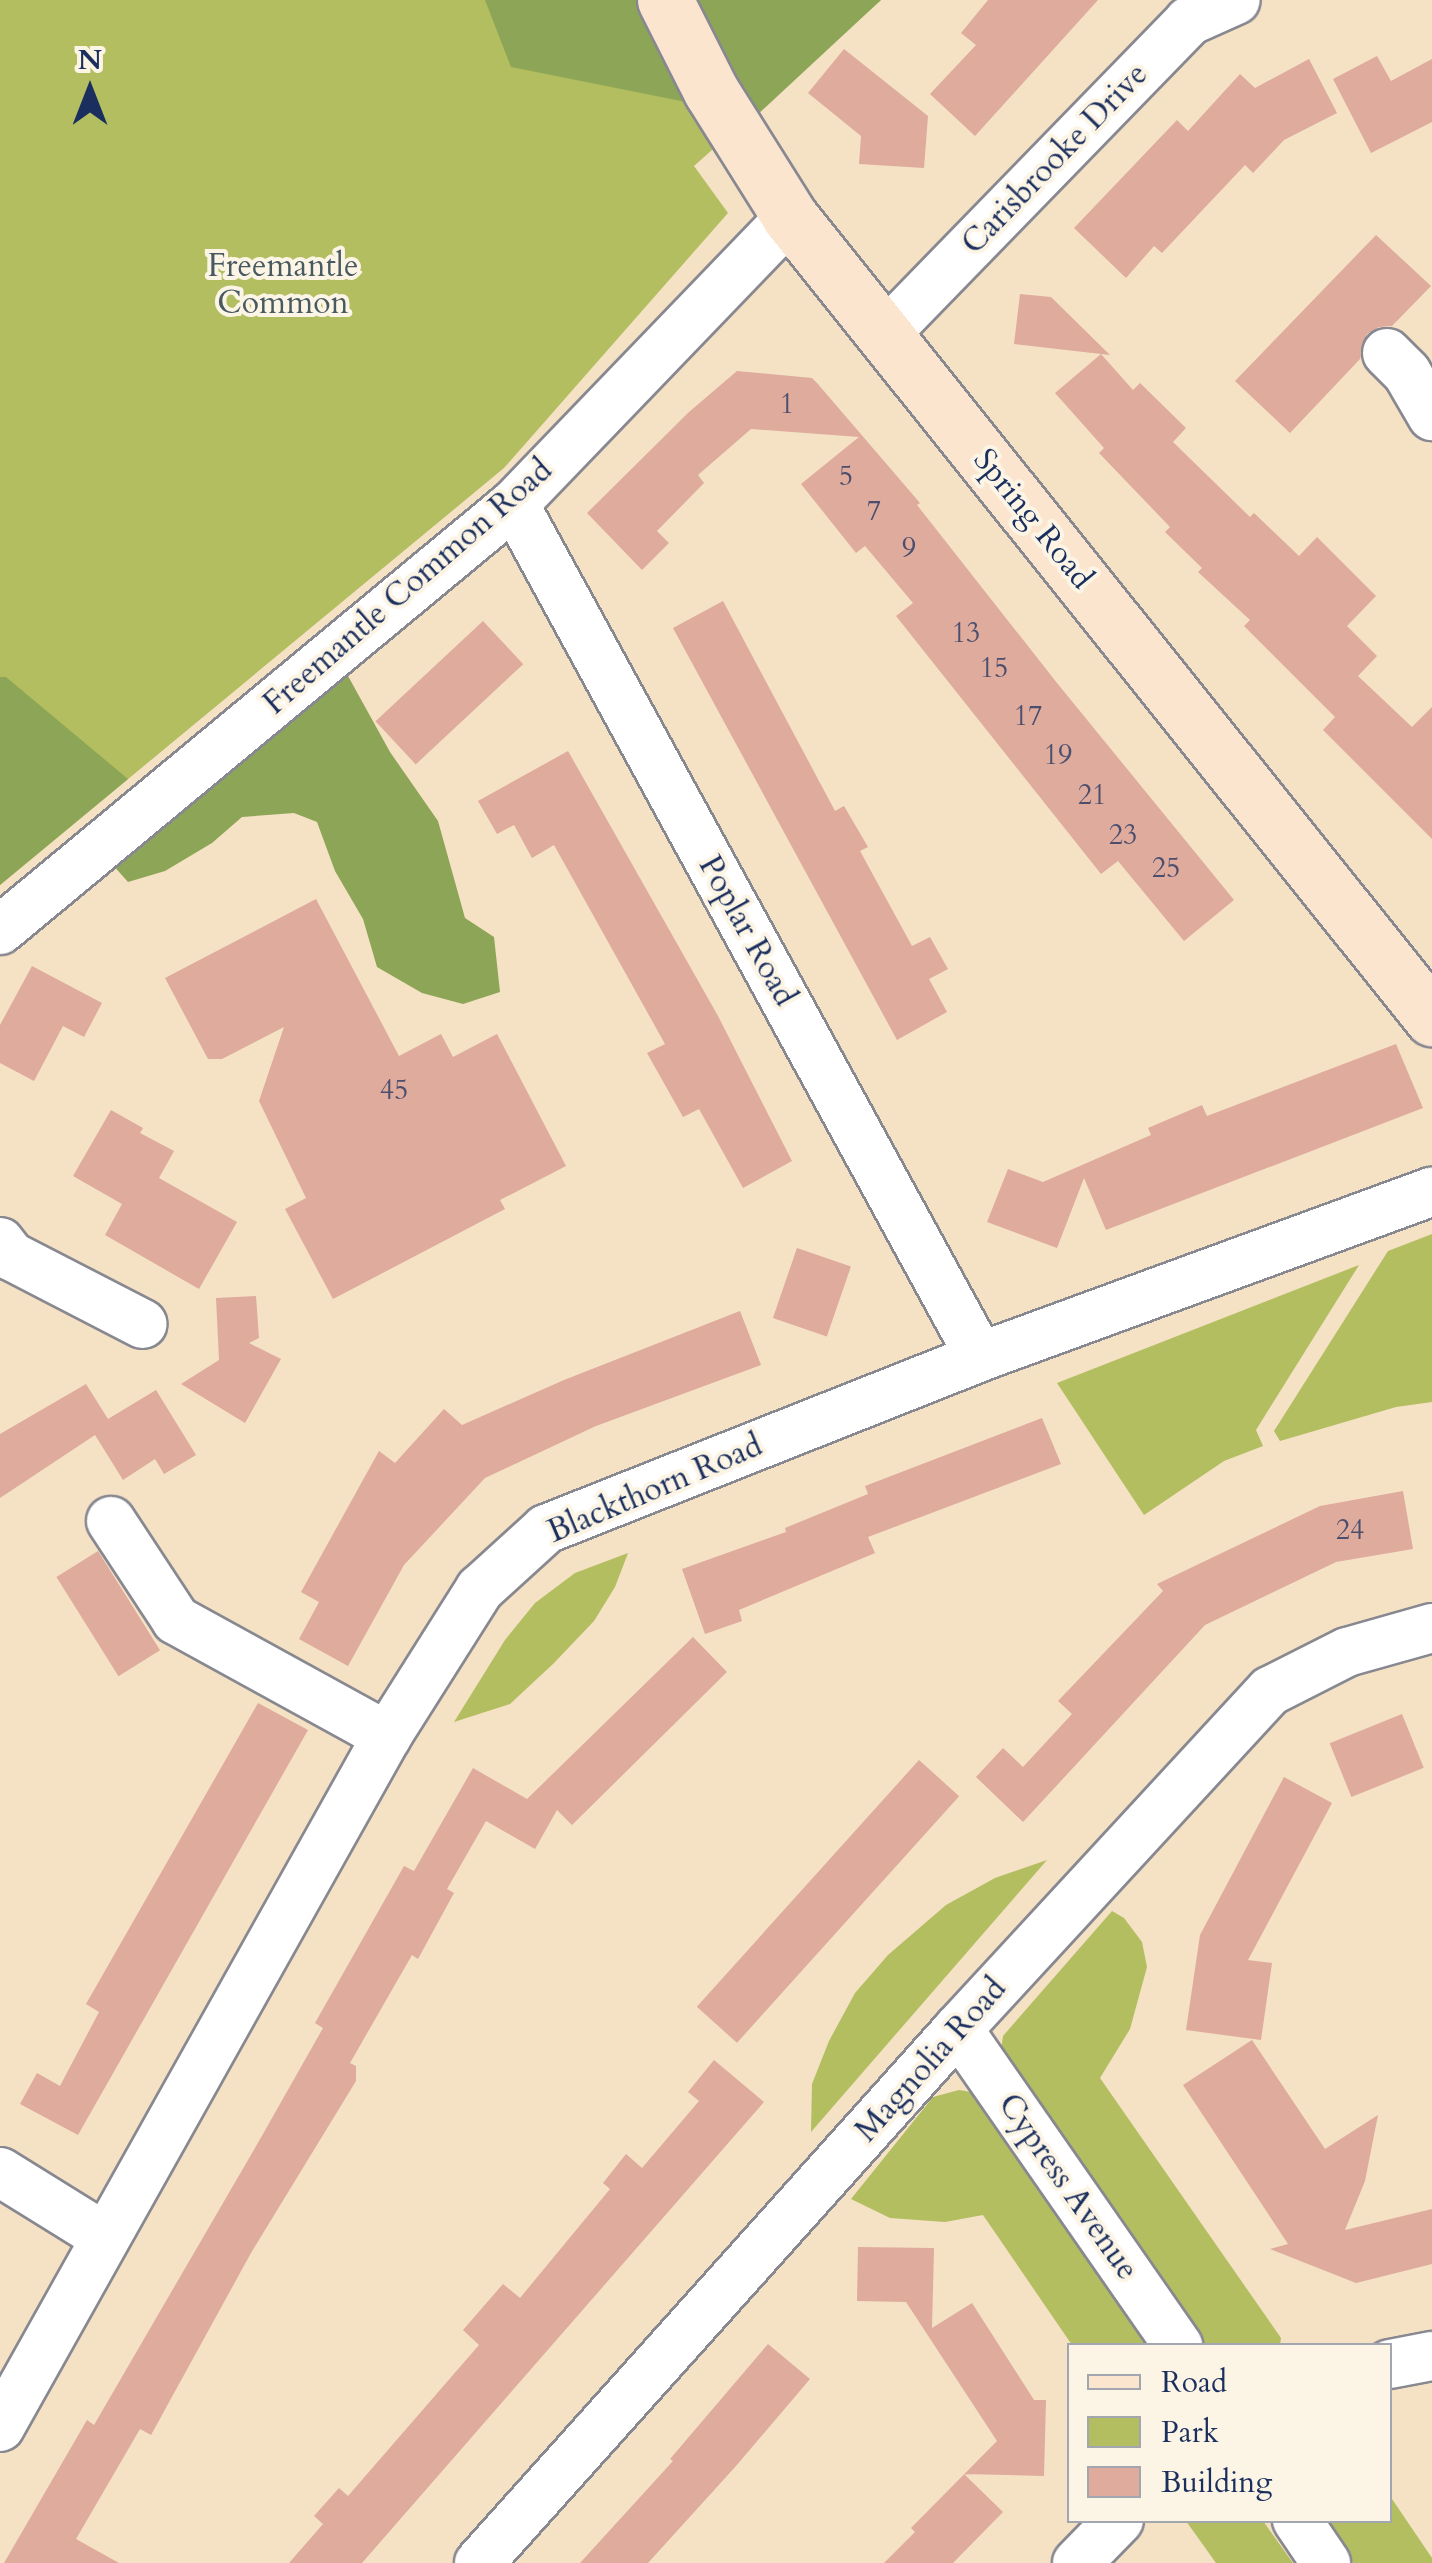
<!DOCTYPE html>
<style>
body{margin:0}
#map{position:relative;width:1432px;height:2563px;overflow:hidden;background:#f5e1c4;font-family:Cardo,serif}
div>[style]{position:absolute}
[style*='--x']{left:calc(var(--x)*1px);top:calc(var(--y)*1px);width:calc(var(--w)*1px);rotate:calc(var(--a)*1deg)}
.green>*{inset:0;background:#b2be60}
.forest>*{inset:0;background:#8da556}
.building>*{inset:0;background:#deab9d;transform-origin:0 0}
.roads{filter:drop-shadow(2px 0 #888891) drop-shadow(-2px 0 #888891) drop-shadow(0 2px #888891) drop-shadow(0 -2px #888891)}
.street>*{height:48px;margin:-24px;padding:0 24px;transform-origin:24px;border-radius:24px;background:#fff}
.secondary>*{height:55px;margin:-27.5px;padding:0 27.5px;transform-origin:27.5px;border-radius:27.5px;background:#fce5cf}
span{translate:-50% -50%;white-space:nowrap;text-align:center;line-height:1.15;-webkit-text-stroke:8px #fcf5e5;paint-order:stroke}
.number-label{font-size:28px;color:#4c4e6e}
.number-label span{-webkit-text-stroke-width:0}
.street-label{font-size:32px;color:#1b2f5e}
.park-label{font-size:32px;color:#485a5f}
.legend{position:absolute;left:1067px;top:2343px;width:325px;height:180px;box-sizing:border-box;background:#fcf5e5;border:2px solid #a2a6af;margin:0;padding:12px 18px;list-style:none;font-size:30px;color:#1b2f5e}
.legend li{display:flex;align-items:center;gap:20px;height:50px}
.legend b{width:50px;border:2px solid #a2a6af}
.north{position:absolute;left:40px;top:40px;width:100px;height:100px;-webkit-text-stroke:8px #fcf5e5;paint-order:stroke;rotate:0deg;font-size:28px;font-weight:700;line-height:40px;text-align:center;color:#1b2f5e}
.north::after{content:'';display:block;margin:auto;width:35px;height:45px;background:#1b2f5e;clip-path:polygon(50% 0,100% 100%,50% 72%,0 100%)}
</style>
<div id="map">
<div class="green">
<i style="clip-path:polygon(0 0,881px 0,694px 166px,728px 213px,504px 468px,0 885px)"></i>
<i style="clip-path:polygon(1432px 1234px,1432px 1402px,1396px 1407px,1280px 1441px,1274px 1431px,1388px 1251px)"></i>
<i style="clip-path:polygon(1359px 1265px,1256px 1430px,1263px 1446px,1224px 1461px,1144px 1515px,1057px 1383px)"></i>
<i style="clip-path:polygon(628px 1553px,615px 1587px,594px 1621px,553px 1664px,510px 1704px,454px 1722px,505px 1640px,535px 1603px,575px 1573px)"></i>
<i style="clip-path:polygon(1047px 1860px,811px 2132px,812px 2084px,829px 2041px,855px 1993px,888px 1955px,946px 1905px,995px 1878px)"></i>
<i style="clip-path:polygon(1112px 1911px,1124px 1918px,1142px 1942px,1147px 1967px,1130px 2029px,1100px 2078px,1281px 2338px,1280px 2345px,1202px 2345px,1001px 2050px,1003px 2036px)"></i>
<i style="clip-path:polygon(959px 2090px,977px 2093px,1152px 2345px,1072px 2345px,983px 2215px,945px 2222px,890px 2218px,851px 2199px,933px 2097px)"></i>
<i style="clip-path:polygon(1390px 2496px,1432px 2558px,1432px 2563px,1353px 2563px,1326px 2521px,1390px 2520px)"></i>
<i style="clip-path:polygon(1186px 2521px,1263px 2521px,1293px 2563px,1216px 2563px)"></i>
</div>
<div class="forest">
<i style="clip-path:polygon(485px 0,881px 0,756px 116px,511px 67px)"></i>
<i style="clip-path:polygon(348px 676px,390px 752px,438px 821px,465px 918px,494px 937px,500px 992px,463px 1004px,422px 993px,377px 967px,363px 919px,335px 871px,317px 822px,294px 813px,242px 817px,212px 843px,165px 871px,128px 882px,112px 864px)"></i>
<i style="clip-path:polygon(0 677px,6px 677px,128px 779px,0 885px)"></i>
</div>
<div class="building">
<i style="clip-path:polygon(988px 0,1098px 0,975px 136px,930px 94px,976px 45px,961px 33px)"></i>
<i style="clip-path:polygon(844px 49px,928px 116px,924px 168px,859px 164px,861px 136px,808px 93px)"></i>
<i style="clip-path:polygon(1377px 56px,1391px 81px,1432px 59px,1432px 122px,1371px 153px,1333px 79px)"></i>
<i style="clip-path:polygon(1309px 59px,1337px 113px,1284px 140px,1253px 173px,1245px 165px,1162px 253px,1154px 246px,1126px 278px,1074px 228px,1177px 120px,1188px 131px,1240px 74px,1255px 88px)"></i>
<i style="clip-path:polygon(1376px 235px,1431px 286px,1392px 326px,1379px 327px,1367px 334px,1360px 359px,1290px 433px,1235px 381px)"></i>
<i style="clip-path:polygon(1020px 294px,1051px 297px,1110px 355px,1101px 354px,1133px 390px,1140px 383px,1186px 428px,1173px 442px,1250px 517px,1254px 513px,1299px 556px,1317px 537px,1376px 596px,1347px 626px,1377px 656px,1358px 676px,1412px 727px,1432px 707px,1432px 839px,1323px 730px,1335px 717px,1244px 626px,1250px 620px,1198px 572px,1202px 568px,1165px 532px,1170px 527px,1099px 453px,1104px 448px,1055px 393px,1101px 354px,1014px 344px)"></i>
<i style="clip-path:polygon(737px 371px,812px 378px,817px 383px,920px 503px,917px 505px,1057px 683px,1234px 900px,1184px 941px,1118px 861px,1101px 874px,896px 616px,913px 603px,865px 546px,856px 553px,801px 484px,859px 437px,751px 429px,698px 475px,704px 483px,657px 531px,669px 543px,642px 570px,587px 513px,689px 412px)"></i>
<i style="clip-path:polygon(723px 601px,835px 811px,844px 806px,868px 847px,860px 851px,912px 946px,930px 937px,948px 969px,929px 979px,947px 1012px,897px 1040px,673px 628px)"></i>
<i style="left:483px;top:621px;width:59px;height:147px;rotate:47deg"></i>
<i style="clip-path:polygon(568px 751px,718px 1016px,792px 1161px,743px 1188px,699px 1109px,683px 1117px,647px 1053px,665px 1044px,554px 845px,532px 858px,514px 825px,497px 834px,478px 801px)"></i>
<i style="clip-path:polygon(316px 899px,399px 1056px,441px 1034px,453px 1057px,497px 1034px,566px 1166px,500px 1200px,505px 1209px,333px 1299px,285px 1209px,306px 1198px,259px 1101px,284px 1027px,222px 1059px,208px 1059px,165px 978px)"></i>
<i style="clip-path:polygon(32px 966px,102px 1003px,84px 1037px,63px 1026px,34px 1081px,0 1063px,0 1025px)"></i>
<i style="clip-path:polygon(1396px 1044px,1423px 1108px,1106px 1230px,1084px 1178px,1057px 1248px,987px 1222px,1008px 1169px,1043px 1182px,1151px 1135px,1148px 1128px,1202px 1105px,1207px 1116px)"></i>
<i style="clip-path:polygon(111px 1110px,143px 1128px,140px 1133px,174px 1151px,159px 1178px,237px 1222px,199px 1289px,105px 1235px,122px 1204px,73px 1176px)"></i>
<i style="left:797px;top:1248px;width:57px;height:74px;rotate:19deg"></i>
<i style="clip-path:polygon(256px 1296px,259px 1338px,249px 1343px,281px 1359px,245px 1423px,181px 1384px,219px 1360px,216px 1298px)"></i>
<i style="clip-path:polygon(740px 1311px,761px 1365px,596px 1426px,485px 1478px,404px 1565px,348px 1666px,299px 1639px,319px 1602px,301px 1592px,379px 1451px,395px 1463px,444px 1409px,462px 1425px,564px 1380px)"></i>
<i style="clip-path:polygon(86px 1384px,108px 1419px,156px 1390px,196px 1455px,164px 1474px,155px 1459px,123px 1480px,95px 1435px,0 1498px,0 1434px)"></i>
<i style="clip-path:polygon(1042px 1418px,1061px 1464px,868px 1537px,875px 1553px,739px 1610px,742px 1621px,705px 1634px,682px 1569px,786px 1532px,785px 1528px,868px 1494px,865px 1486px)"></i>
<i style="clip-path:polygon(1403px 1491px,1413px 1549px,1336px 1562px,1205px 1625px,1023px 1822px,976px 1777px,1003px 1748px,1023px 1767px,1072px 1714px,1058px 1701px,1163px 1591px,1157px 1584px,1320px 1506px)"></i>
<i style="left:98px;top:1551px;width:117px;height:49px;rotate:58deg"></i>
<i style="clip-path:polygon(693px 1637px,727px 1672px,572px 1825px,557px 1810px,535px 1849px,486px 1821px,447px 1889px,454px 1893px,418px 1959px,412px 1955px,350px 2063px,356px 2066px,356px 2081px,251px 2253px,151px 2435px,140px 2429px,76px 2539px,119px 2563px,4px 2563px,87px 2420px,94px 2425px,259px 2141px,323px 2028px,315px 2023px,404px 1866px,414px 1871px,473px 1768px,527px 1799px)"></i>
<i style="clip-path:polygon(258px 1703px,308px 1730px,78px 2135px,20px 2104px,37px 2073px,60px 2086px,99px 2012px,86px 2004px)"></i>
<i style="left:1402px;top:1714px;width:58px;height:78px;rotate:68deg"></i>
<i style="left:919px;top:1760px;width:54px;height:332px;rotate:42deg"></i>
<i style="clip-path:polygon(1284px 1777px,1332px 1803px,1248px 1960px,1272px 1963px,1261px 2040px,1186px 2030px,1200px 1935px)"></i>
<i style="clip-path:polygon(1252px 2040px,1325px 2149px,1378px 2115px,1365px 2181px,1345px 2230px,1432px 2209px,1432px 2264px,1356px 2283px,1270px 2249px,1288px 2244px,1183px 2085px)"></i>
<i style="clip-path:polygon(714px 2060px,764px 2102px,362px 2563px,289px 2563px,323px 2524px,314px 2516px,339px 2488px,348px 2496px,479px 2345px,463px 2330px,503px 2284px,520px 2298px,610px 2189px,603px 2183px,626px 2154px,642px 2168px,699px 2101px,688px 2092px)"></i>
<i style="clip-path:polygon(858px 2247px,934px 2248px,932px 2328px,972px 2303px,1034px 2400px,1046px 2400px,1044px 2476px,964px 2474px,1003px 2512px,953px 2563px,884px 2563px,915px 2532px,911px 2528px,997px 2441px,906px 2302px,857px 2301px)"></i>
<i style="clip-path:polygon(768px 2344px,810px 2379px,736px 2466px,648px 2563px,580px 2563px,673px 2461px,670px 2459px)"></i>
</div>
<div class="roads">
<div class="street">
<i style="--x:885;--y:334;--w:436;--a:-45.8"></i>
<i style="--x:1189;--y:21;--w:51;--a:-24.1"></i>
<i style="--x:1387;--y:353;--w:28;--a:45"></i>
<i style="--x:1407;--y:373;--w:50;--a:59.8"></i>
<i style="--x:514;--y:504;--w:972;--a:61.35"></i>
<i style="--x:0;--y:930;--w:668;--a:-39.65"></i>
<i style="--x:514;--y:504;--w:398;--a:-46.1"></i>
<i style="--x:0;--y:1242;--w:18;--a:52"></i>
<i style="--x:11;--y:1256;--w:148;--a:27.3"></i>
<i style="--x:111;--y:1521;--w:118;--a:56.7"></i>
<i style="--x:176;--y:1620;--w:241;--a:28.8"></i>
<i style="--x:958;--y:2029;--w:386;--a:55.2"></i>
<i style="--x:0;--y:2172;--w:123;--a:31.8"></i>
<i style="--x:1390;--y:2364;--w:43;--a:-10.8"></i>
<i style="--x:0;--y:2427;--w:792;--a:-60.75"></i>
<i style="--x:387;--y:1736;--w:174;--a:-57.7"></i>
<i style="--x:480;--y:1589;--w:89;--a:-42.3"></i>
<i style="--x:546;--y:1529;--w:467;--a:-21.6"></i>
<i style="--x:980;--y:1357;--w:481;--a:-20.1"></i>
<i style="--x:1297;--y:2520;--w:52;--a:56"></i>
<i style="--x:479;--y:2563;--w:717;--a:-48.11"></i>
<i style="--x:958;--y:2029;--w:460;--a:-47.3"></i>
<i style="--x:1270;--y:1691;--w:86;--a:-26.9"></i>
<i style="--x:1347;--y:1652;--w:88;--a:-15.8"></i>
<i style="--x:1077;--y:2563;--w:60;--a:-45.7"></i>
</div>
<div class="secondary">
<i style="--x:665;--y:0;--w:102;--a:63.2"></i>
<i style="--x:711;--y:91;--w:149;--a:57.9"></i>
<i style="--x:790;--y:217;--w:1027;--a:51.29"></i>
</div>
</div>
<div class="number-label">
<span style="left:787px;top:404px">1</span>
<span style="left:846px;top:476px">5</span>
<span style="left:874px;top:511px">7</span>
<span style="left:909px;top:548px">9</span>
<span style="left:966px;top:633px">13</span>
<span style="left:994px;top:668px">15</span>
<span style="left:1028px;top:716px">17</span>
<span style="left:1058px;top:755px">19</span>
<span style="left:1092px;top:795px">21</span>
<span style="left:1123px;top:835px">23</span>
<span style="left:1166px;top:868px">25</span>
<span style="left:394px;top:1090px">45</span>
<span style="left:1350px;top:1530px">24</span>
</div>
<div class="street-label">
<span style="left:1055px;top:159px;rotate:-46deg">Carisbrooke Drive</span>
<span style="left:1033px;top:519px;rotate:51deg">Spring Road</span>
<span style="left:408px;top:587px;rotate:-41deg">Freemantle Common Road</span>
<span style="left:747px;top:931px;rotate:61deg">Poplar Road</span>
<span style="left:655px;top:1489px;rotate:-23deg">Blackthorn Road</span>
<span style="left:931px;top:2060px;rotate:-48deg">Magnolia Road</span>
<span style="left:1068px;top:2187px;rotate:55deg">Cypress Avenue</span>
</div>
<div class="park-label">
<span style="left:283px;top:285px">Freemantle<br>Common</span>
</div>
<ul class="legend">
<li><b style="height:12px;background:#fce5cf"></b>Road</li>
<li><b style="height:28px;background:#b2be60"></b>Park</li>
<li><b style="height:28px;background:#deab9d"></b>Building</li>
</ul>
<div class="north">N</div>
</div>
